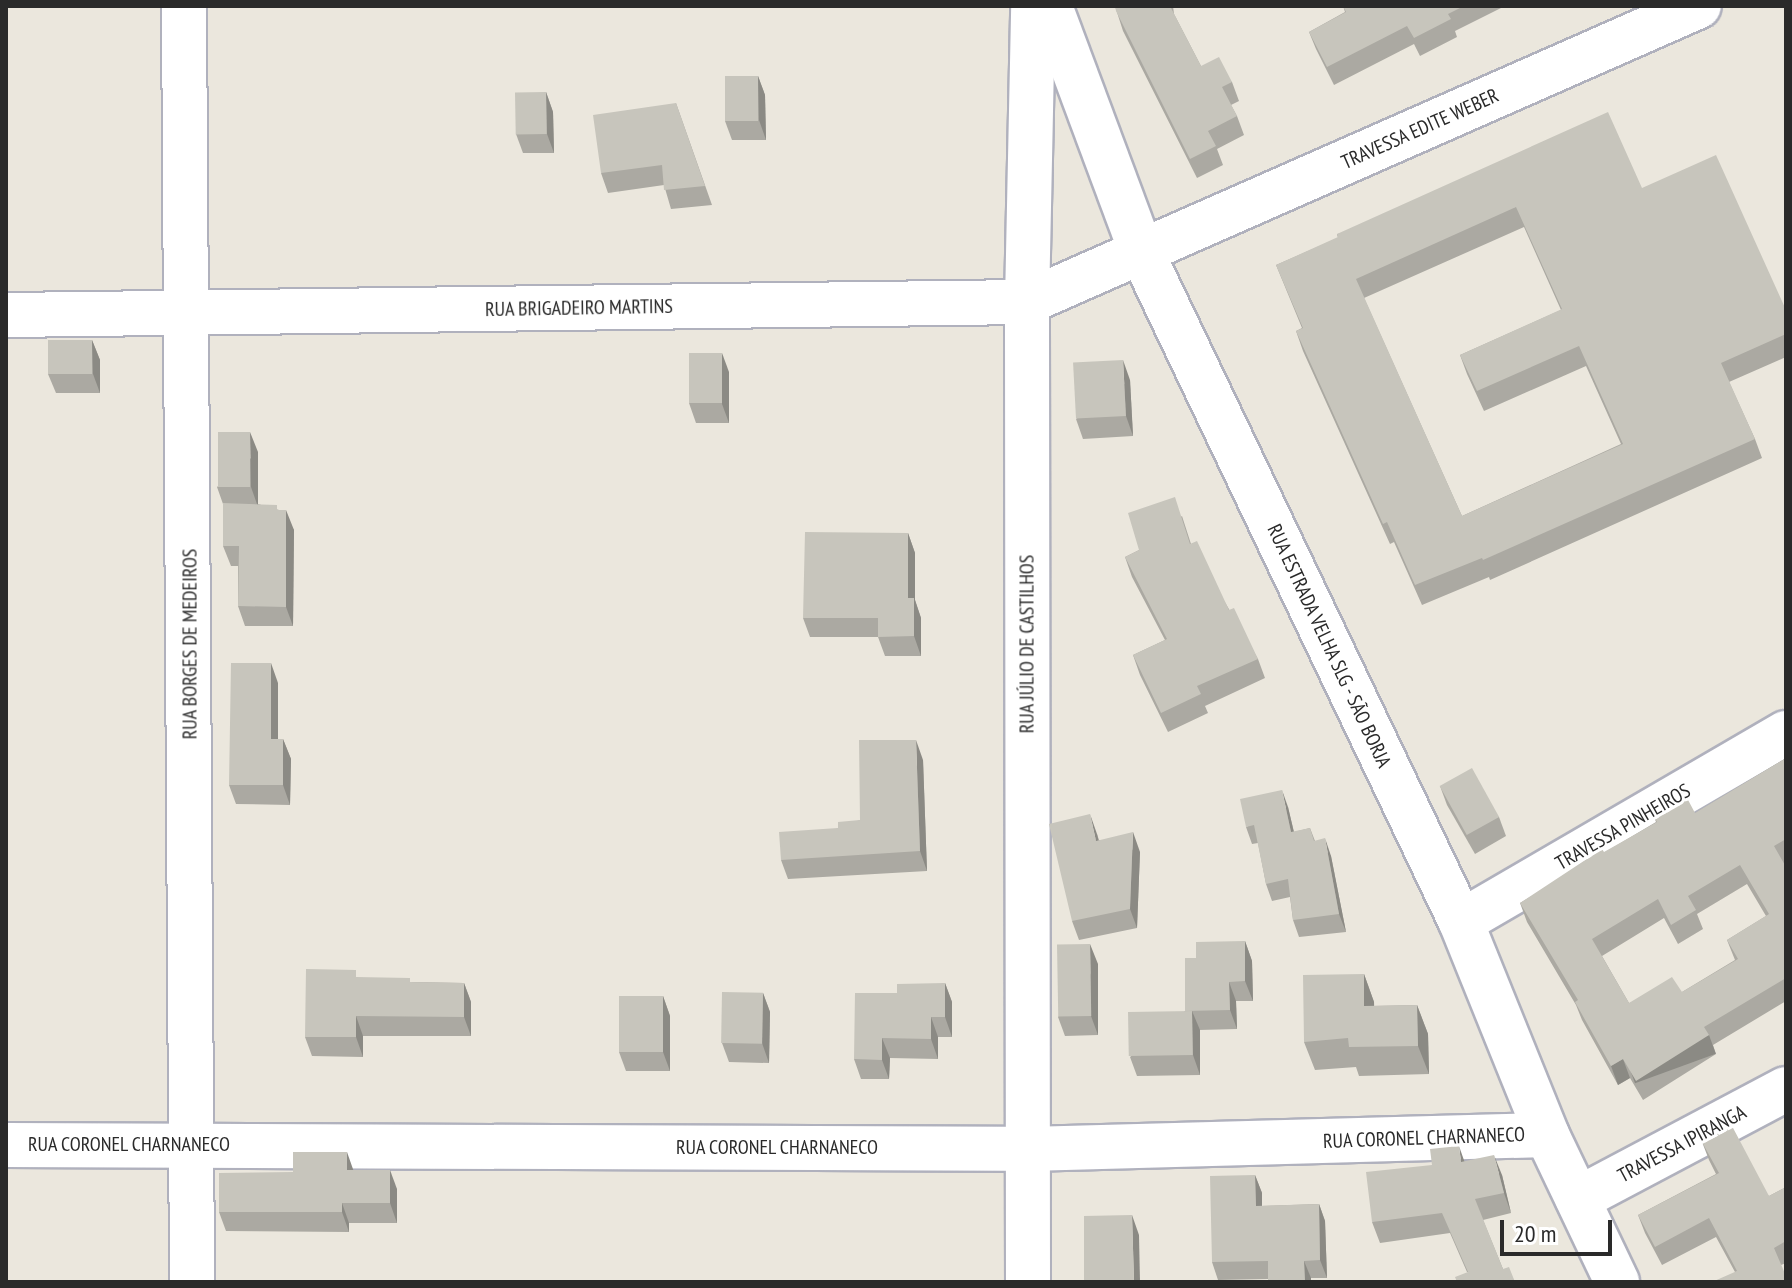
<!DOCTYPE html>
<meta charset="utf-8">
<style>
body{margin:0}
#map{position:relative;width:1792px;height:1288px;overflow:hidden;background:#ebe7dd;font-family:"PT Sans Narrow",sans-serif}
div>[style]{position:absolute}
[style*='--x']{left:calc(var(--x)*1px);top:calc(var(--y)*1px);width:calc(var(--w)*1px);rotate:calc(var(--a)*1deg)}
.roads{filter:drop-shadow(2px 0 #b0b1bd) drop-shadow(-2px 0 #b0b1bd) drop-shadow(0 2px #b0b1bd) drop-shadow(0 -2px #b0b1bd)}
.street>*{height:44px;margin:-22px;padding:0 22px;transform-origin:22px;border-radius:22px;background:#fff}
.wall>*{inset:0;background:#aba9a2}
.shaded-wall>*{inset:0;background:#8b8a84;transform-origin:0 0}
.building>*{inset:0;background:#c7c5bc;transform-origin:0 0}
span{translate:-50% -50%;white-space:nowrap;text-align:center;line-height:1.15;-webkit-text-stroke:6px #fff;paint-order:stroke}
.street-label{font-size:20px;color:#2a2a2a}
.frame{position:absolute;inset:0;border:8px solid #2a2a2a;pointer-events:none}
.scale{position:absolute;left:1500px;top:1220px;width:112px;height:36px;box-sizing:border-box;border:4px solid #2a2a2a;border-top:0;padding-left:10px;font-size:24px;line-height:28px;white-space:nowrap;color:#2a2a2a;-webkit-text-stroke:6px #fff;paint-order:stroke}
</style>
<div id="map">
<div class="roads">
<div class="street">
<i style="--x:184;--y:6;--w:1276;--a:89.64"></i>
<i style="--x:1050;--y:6;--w:261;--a:69.6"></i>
<i style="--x:1141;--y:251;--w:743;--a:64.5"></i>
<i style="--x:1461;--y:922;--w:230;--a:68"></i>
<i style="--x:1547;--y:1135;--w:163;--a:64.5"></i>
<i style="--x:6;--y:315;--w:1021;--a:-0.73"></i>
<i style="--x:1027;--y:302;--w:734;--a:-23.77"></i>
<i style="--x:1461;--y:922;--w:376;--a:-30.2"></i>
<i style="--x:6;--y:1145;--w:1022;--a:0.22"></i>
<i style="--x:1028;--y:1149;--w:519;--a:-1.55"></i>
<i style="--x:1578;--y:1199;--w:235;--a:-27.9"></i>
<i style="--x:1028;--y:1282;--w:980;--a:-90.06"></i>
<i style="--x:1027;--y:302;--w:296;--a:-88.8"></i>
</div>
</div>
<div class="wall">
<i style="clip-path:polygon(1115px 6px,1173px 6px,1174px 14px,1201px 66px,1232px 82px,1239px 101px,1231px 105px,1237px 116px,1244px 135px,1217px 149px,1223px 165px,1197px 178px,1123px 31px)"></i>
<i style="clip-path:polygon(1343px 6px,1505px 6px,1455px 31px,1457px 37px,1420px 56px,1414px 44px,1334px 85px,1316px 49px,1309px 32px,1345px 12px)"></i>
<i style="clip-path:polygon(758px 76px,765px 95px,766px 140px,732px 140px,725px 121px)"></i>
<i style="clip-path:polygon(546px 92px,553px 112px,554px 153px,523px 153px,516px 134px)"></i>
<i style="clip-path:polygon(676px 103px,712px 205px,671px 209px,664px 185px,608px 193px,601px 173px)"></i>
<i style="clip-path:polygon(evenodd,1642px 188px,1786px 310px,1786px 357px,1729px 382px,1755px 439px,1762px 458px,1490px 580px,1489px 577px,1422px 605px,1394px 542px,1390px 544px,1303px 351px,1296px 331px,1302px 328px,1276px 265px,1338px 238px,1337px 234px,1642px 188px,1524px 227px,1561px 310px,1460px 355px,1467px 374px,1484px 411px,1586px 366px,1621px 444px,1462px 516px,1364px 298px,1524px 227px)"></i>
<i style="clip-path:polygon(92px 340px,100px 360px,100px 393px,56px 393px,48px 374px)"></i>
<i style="clip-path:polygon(729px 372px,729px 423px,696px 423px,689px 403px)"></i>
<i style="clip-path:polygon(1130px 380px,1133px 436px,1083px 439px,1076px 419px)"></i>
<i style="clip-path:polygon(258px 452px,258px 504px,279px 510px,294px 530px,293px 626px,245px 626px,238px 606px,238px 566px,231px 566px,223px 546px,223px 504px,217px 487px)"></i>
<i style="clip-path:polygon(1182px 516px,1191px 544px,1258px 659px,1265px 678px,1205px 706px,1208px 713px,1168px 732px,1140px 675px,1133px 655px,1165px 640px,1132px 577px,1125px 557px,1139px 550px)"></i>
<i style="clip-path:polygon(908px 533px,915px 553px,915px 600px,921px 618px,921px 656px,885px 656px,878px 637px,810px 637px,803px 618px)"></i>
<i style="clip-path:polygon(278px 683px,278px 739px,283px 739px,291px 759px,290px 805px,236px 804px,229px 785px)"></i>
<i style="clip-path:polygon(evenodd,1786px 758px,1786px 862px,1784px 863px,1786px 867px,1786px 1001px,1713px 1045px,1716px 1054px,1643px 1100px,1630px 1078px,1618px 1085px,1582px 1020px,1576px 1005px,1527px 922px,1520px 903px,1656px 822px,1654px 817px,1695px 813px,1786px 758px,1747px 884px,1766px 916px,1727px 940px,1735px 960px,1682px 992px,1629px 1003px,1602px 956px,1664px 918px,1678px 944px,1703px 929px,1697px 914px,1747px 884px)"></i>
<i style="clip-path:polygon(923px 760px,927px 871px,788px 879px,781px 860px,838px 828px,860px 820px)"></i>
<i style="clip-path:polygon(1440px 786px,1499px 817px,1506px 836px,1475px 854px,1447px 805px)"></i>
<i style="clip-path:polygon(1288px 807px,1294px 832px,1310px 828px,1315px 841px,1331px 856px,1346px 932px,1299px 937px,1293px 920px,1290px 897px,1272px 901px,1266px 884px,1258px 843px,1252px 844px,1246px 827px)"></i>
<i style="clip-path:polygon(1097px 834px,1099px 840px,1140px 852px,1137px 928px,1079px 940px,1072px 921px)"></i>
<i style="clip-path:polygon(1245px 941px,1252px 961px,1253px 1001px,1236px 1001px,1237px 1029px,1199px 1030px,1200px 1075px,1137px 1076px,1130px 1057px,1185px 1011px,1196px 958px)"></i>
<i style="clip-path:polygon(1098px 964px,1098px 1035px,1065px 1036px,1058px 1017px)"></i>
<i style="clip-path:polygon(1364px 974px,1374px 1002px,1374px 1006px,1417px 1005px,1428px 1034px,1429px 1074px,1359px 1076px,1356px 1067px,1315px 1070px,1304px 1042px)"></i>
<i style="clip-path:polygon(411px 982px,464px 983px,471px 1002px,471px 1036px,363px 1036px,363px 1057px,312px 1056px,305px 1037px)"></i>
<i style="clip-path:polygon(945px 983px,952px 1002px,952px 1037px,938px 1037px,938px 1059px,890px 1058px,889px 1079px,861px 1079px,854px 1059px,897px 993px)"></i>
<i style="clip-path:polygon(763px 993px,770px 1012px,769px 1063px,729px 1062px,722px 1043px)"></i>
<i style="clip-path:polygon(663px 996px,670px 1016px,670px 1071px,626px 1071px,619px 1052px)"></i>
<i style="clip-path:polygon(1702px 1142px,1769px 1196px,1786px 1187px,1786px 1263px,1781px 1265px,1735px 1272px,1716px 1237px,1662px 1265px,1645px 1233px,1638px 1215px,1716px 1174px,1709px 1160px)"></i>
<i style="clip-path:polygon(1465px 1161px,1502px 1175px,1511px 1213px,1483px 1220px,1503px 1269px,1515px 1282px,1467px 1272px,1450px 1233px,1380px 1243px,1372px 1222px)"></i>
<i style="clip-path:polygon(353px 1170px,397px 1189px,397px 1223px,349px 1223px,349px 1232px,226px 1231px,219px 1212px,293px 1172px)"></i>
<i style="clip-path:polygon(1255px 1175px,1262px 1193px,1262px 1206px,1319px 1204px,1325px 1221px,1327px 1278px,1311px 1278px,1311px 1282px,1268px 1282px,1268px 1279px,1218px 1280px,1212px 1262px)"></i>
</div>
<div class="shaded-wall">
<i style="clip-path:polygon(758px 76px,765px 95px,766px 140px,759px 120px)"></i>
<i style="clip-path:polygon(546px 92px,553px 112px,554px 153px,547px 134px)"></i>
<i style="clip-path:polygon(92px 340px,100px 360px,100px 393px,93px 374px)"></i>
<i style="clip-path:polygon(722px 353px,729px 372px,729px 423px,722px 404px)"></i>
<i style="clip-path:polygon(1123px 360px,1130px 380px,1133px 436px,1126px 416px)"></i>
<i style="clip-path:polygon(250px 432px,258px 452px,258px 507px,251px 487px)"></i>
<i style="clip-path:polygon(286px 510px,294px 530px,293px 626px,286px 607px)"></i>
<i style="clip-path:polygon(908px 533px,915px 553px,915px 600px,921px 618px,921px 656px,914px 636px,908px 598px)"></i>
<i style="clip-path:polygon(271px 663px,278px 683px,278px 759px,271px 739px)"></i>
<i style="clip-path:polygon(283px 739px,291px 759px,290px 805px,283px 785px)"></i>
<i style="clip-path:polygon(916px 740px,923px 760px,927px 871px,920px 851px)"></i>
<i style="clip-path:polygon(1282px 790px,1288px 807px,1298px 850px,1291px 832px)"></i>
<i style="clip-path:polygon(1090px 814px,1097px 834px,1103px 860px,1096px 841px)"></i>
<i style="clip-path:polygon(1133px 832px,1140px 852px,1137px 928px,1130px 909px)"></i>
<i style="clip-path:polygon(1325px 838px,1331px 856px,1346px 932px,1339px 914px)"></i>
<i style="clip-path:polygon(1245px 941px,1252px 961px,1253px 1001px,1245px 981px)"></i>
<i style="clip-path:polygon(1090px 944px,1098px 964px,1098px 1035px,1091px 1016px)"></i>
<i style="clip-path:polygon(1364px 974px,1374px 1002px,1375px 1034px,1364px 1006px)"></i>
<i style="clip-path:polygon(1229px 982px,1236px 1001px,1237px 1029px,1230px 1010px)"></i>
<i style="clip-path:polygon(464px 983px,471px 1002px,471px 1036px,464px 1017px)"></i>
<i style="clip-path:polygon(945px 983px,952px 1002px,952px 1037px,945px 1017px)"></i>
<i style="clip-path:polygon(763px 993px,770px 1012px,769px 1063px,762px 1043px)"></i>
<i style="clip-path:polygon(663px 996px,670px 1016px,670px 1071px,663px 1052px)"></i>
<i style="clip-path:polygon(1417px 1005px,1428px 1034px,1429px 1074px,1418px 1046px)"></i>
<i style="clip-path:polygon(1192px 1011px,1200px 1030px,1200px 1075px,1193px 1055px)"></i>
<i style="clip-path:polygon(356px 1016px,363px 1036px,363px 1057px,356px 1037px)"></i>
<i style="clip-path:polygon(931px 1017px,938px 1037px,938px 1059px,931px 1039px)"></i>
<i style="left:1709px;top:1035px;width:20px;height:86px;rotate:70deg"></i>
<i style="clip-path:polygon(882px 1038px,890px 1058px,889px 1079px,882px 1060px)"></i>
<i style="clip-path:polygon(1623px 1059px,1630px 1078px,1618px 1085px,1611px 1066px)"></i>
<i style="clip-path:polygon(1459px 1146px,1466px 1166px,1461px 1162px)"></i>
<i style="clip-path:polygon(347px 1152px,354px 1172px,347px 1170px)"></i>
<i style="clip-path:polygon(1494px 1155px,1502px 1175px,1511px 1213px,1504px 1193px)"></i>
<i style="clip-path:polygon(390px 1170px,397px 1189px,397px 1223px,390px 1203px)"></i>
<i style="clip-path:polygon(1255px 1175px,1262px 1193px,1262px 1224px,1256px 1206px)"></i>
<i style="clip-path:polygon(342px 1203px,349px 1223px,349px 1232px,342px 1212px)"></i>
<i style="clip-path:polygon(1319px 1204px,1325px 1221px,1327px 1278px,1320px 1260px)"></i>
<i style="clip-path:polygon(1132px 1215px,1139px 1235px,1140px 1282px,1134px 1282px)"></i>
<i style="clip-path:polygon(1304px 1261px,1311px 1278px,1311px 1282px,1305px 1282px)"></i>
</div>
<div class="building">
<i style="clip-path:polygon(1115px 6px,1170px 6px,1201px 66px,1219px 57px,1232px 82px,1222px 87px,1237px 116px,1208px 131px,1216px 146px,1190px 159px,1116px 11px)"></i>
<i style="clip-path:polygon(1343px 6px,1464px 6px,1448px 14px,1451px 19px,1414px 38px,1407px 26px,1327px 67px,1309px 32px,1346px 12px)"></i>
<i style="left:725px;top:76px;width:33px;height:45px"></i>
<i style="left:546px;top:92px;width:42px;height:31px;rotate:89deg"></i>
<i style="clip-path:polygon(676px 103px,705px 186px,664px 190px,662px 165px,601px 173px,593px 115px)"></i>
<i style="clip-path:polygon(evenodd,1608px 112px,1642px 188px,1716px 155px,1786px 310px,1786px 334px,1721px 363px,1755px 439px,1483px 560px,1482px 558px,1415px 585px,1387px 522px,1383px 524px,1296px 331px,1303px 328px,1276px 265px,1338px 237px,1337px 234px,1608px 112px,1516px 207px,1562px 309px,1460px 355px,1477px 391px,1579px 346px,1623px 444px,1462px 516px,1356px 279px,1516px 207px)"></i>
<i style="left:48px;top:340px;width:44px;height:34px"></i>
<i style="left:689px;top:353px;width:33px;height:50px"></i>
<i style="left:1123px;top:360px;width:56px;height:50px;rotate:87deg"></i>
<i style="left:218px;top:432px;width:32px;height:55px"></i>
<i style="clip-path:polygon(1175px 497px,1190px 544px,1197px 541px,1229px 610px,1234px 608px,1258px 659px,1197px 686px,1201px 694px,1161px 713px,1133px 655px,1167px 639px,1125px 557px,1139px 550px,1128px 513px)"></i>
<i style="clip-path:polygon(223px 503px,277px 505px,277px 510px,286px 510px,286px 607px,238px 606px,239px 546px,223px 546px)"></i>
<i style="clip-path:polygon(805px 532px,908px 533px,908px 598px,914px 598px,914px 636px,878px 637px,878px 618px,803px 618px)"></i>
<i style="clip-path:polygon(231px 663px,271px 663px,271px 739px,283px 739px,283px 785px,229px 785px)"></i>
<i style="clip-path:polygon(859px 740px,916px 740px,920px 851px,781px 860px,779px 832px,838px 828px,838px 822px,860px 820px)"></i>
<i style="clip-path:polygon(evenodd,1786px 758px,1786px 839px,1774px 846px,1786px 867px,1786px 978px,1704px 1027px,1709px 1035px,1636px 1081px,1623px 1059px,1611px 1066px,1575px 1002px,1578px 1000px,1520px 903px,1602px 849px,1604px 852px,1657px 822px,1654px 817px,1687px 798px,1695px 813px,1786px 758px,1740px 865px,1769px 914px,1727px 940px,1738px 959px,1682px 992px,1672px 977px,1629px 1003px,1592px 939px,1658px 899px,1671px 925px,1696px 910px,1688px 896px,1740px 865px)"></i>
<i style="left:1472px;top:768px;width:56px;height:37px;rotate:61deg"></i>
<i style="clip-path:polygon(1282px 790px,1291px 832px,1310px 828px,1314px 841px,1325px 838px,1339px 914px,1293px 920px,1288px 879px,1266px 884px,1254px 825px,1246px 827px,1240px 799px)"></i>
<i style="clip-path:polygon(1090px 814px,1096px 841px,1133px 832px,1130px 909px,1072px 921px,1049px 824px)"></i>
<i style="clip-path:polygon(1245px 941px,1245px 981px,1229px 982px,1230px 1010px,1185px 1011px,1185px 958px,1196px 958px,1196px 942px)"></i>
<i style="left:1090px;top:944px;width:72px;height:33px;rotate:89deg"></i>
<i style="clip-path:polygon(306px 969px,356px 970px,356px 977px,410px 978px,410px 982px,464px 983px,464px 1017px,356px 1016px,356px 1037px,305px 1037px)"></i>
<i style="clip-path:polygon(1364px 974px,1364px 1006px,1417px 1005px,1418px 1046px,1349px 1047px,1348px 1038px,1304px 1042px,1303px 975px)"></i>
<i style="clip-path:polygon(945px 983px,945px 1017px,931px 1017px,931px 1039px,882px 1038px,882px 1060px,854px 1059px,855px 993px,897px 993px,897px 984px)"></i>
<i style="left:722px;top:992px;width:41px;height:51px;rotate:1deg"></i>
<i style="left:619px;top:996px;width:44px;height:56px"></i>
<i style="left:1192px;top:1011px;width:44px;height:64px;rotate:89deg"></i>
<i style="clip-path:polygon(1732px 1126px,1769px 1196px,1786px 1187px,1786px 1241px,1774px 1248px,1786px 1276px,1786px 1282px,1712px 1282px,1737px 1271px,1709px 1218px,1655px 1247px,1638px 1215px,1719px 1173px,1702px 1142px)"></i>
<i style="clip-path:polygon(1459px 1146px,1461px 1162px,1494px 1155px,1504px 1193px,1475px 1199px,1503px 1269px,1509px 1267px,1515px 1282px,1457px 1282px,1455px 1277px,1468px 1272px,1442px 1213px,1372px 1222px,1366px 1172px,1432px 1165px,1430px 1149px)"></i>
<i style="clip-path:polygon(293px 1152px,347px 1152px,347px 1170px,390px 1170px,390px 1203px,342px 1203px,342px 1212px,219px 1212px,219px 1173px,293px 1172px)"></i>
<i style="clip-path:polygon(1255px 1175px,1256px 1206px,1319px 1204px,1320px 1260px,1304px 1261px,1305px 1282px,1268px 1282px,1268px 1261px,1212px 1262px,1210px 1176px)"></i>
<i style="clip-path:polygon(1132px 1215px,1134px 1281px,1151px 1281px,1151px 1282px,1084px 1282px,1084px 1216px)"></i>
</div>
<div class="street-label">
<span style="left:1420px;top:129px;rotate:-24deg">TRAVESSA EDITE WEBER</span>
<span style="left:579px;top:308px;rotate:-1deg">RUA BRIGADEIRO MARTINS</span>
<span style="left:190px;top:644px;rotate:-90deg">RUA BORGES DE MEDEIROS</span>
<span style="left:1027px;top:644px;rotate:-90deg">RUA JÚLIO DE CASTILHOS</span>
<span style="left:1329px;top:646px;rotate:65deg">RUA ESTRADA VELHA SLG - SÃO BORJA</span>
<span style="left:1623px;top:827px;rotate:-30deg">TRAVESSA PINHEIROS</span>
<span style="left:1424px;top:1138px;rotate:-2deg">RUA CORONEL CHARNANECO</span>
<span style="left:129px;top:1144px">RUA CORONEL CHARNANECO</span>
<span style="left:1682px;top:1144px;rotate:-28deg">TRAVESSA IPIRANGA</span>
<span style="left:777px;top:1147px">RUA CORONEL CHARNANECO</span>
</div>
<div class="frame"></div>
<div class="scale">20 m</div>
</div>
